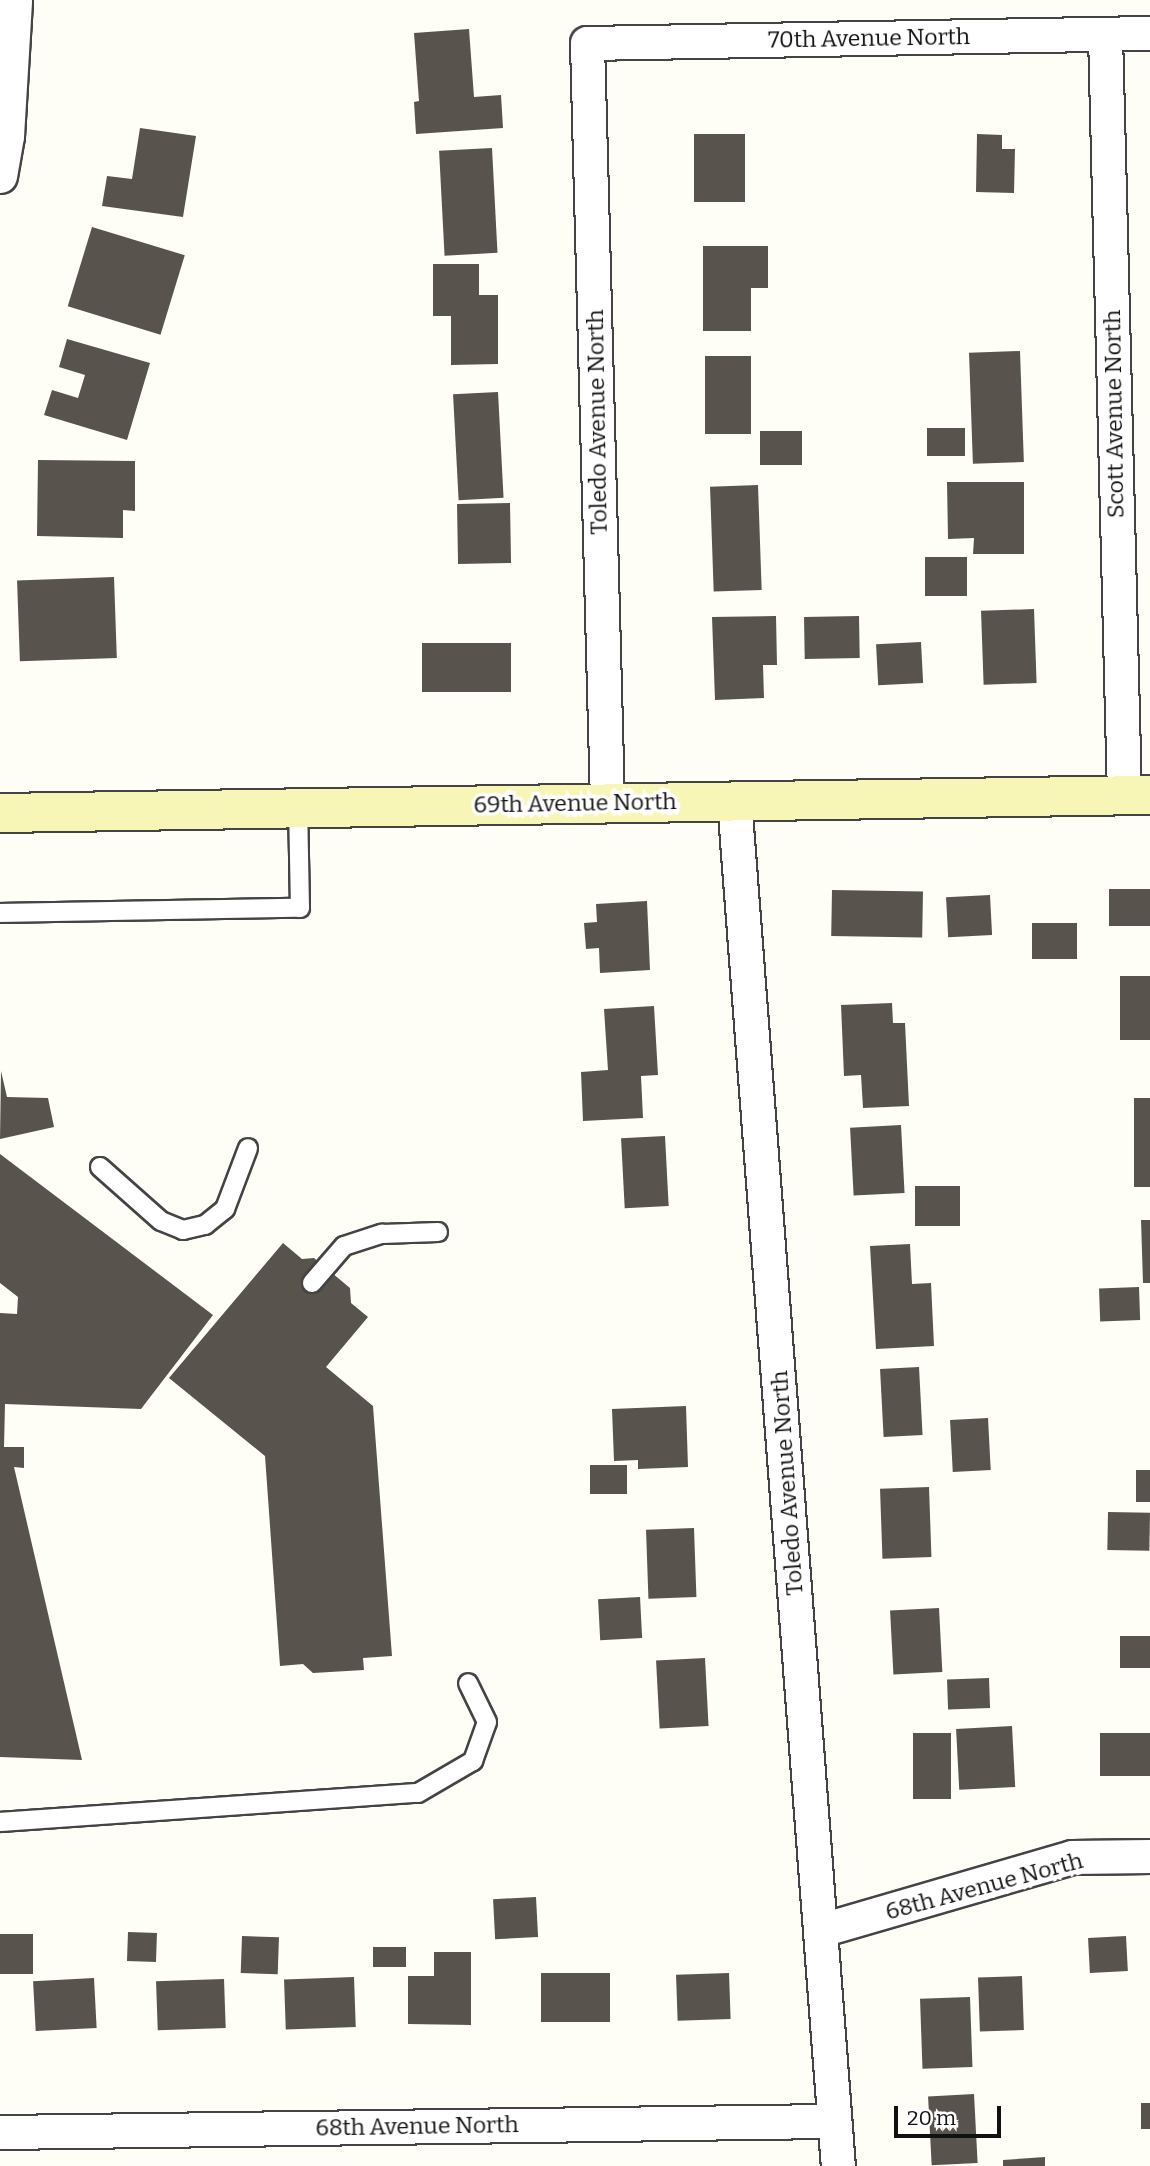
<!DOCTYPE html>
<style>
body{margin:0}
#map{position:relative;width:1150px;height:2166px;overflow:hidden;background:#fefdf6;font-family:Bitter,serif}
div>[style]{position:absolute}
[style*='--x']{left:calc(var(--x)*1px);top:calc(var(--y)*1px);width:calc(var(--w)*1px);rotate:calc(var(--a)*1deg)}
.building>*{inset:0;background:#59534e;transform-origin:0 0}
.roads{filter:drop-shadow(2px 0 #444) drop-shadow(-2px 0 #444) drop-shadow(0 2px #444) drop-shadow(0 -2px #444)}
.lane>*{height:18px;margin:-9px;padding:0 9px;transform-origin:9px;border-radius:9px;background:#fff}
.street>*{height:33px;margin:-16.5px;padding:0 16.5px;transform-origin:16.5px;border-radius:16.5px;background:#fff}
.secondary>*{height:38px;margin:-19px;padding:0 19px;transform-origin:19px;border-radius:19px;background:#f8f6b6}
span{translate:-50% -50%;white-space:nowrap;text-align:center;line-height:1.15;-webkit-text-stroke:7px #fff;paint-order:stroke}
.street-label{font-size:23px;color:#111}
.scale{position:absolute;left:894px;top:2106px;width:107px;height:32px;box-sizing:border-box;border:4px solid #111;border-top:0;padding-left:9px;font-size:21px;line-height:24px;white-space:nowrap;color:#111;-webkit-text-stroke:5px #fff;paint-order:stroke}
</style>
<div id="map">
<div class="building">
<i style="clip-path:polygon(469px 29px,474px 97px,501px 95px,503px 128px,416px 134px,414px 102px,419px 101px,414px 33px)"></i>
<i style="clip-path:polygon(140px 128px,196px 136px,183px 217px,102px 206px,107px 176px,132px 179px)"></i>
<i style="left:694px;top:134px;width:51px;height:68px"></i>
<i style="clip-path:polygon(977px 134px,1002px 135px,1002px 149px,1015px 149px,1014px 193px,976px 192px)"></i>
<i style="left:492px;top:148px;width:105px;height:53px;rotate:87deg"></i>
<i style="left:92px;top:227px;width:97px;height:83px;rotate:17deg"></i>
<i style="clip-path:polygon(703px 246px,768px 246px,768px 288px,751px 288px,751px 331px,703px 331px)"></i>
<i style="clip-path:polygon(433px 264px,479px 264px,479px 295px,498px 295px,498px 364px,451px 365px,451px 316px,433px 316px)"></i>
<i style="clip-path:polygon(67px 339px,150px 363px,127px 440px,44px 415px,52px 390px,78px 398px,85px 375px,59px 367px)"></i>
<i style="left:1020px;top:351px;width:111px;height:51px;rotate:88deg"></i>
<i style="left:751px;top:356px;width:78px;height:46px;rotate:90deg"></i>
<i style="left:498px;top:392px;width:106px;height:45px;rotate:87deg"></i>
<i style="left:927px;top:428px;width:38px;height:28px"></i>
<i style="left:760px;top:431px;width:42px;height:34px"></i>
<i style="clip-path:polygon(38px 460px,135px 461px,135px 511px,123px 510px,123px 538px,37px 536px)"></i>
<i style="clip-path:polygon(947px 482px,1024px 482px,1024px 554px,973px 554px,974px 538px,948px 539px)"></i>
<i style="left:758px;top:485px;width:105px;height:48px;rotate:88deg"></i>
<i style="left:510px;top:503px;width:60px;height:53px;rotate:89deg"></i>
<i style="left:925px;top:557px;width:42px;height:39px"></i>
<i style="left:114px;top:577px;width:81px;height:97px;rotate:88deg"></i>
<i style="left:1034px;top:609px;width:74px;height:53px;rotate:88deg"></i>
<i style="clip-path:polygon(776px 616px,777px 665px,763px 665px,764px 698px,715px 700px,712px 617px)"></i>
<i style="left:859px;top:616px;width:42px;height:55px;rotate:89deg"></i>
<i style="left:921px;top:642px;width:41px;height:45px;rotate:87deg"></i>
<i style="left:422px;top:643px;width:89px;height:49px"></i>
<i style="left:1150px;top:889px;width:37px;height:41px;rotate:90deg"></i>
<i style="left:832px;top:890px;width:91px;height:46px;rotate:1deg"></i>
<i style="left:990px;top:895px;width:40px;height:44px;rotate:87deg"></i>
<i style="clip-path:polygon(647px 901px,650px 970px,600px 973px,599px 948px,586px 949px,584px 923px,597px 922px,596px 904px)"></i>
<i style="left:1032px;top:923px;width:45px;height:36px"></i>
<i style="left:1150px;top:976px;width:64px;height:30px;rotate:90deg"></i>
<i style="clip-path:polygon(892px 1003px,893px 1023px,905px 1023px,909px 1106px,863px 1108px,861px 1075px,844px 1076px,841px 1005px)"></i>
<i style="clip-path:polygon(654px 1006px,658px 1075px,641px 1076px,643px 1118px,583px 1121px,581px 1072px,608px 1070px,604px 1009px)"></i>
<i style="clip-path:polygon(1px 1071px,7px 1097px,48px 1098px,54px 1127px,0 1139px)"></i>
<i style="left:1134px;top:1098px;width:16px;height:89px"></i>
<i style="left:901px;top:1125px;width:68px;height:51px;rotate:87deg"></i>
<i style="left:665px;top:1136px;width:70px;height:44px;rotate:87deg"></i>
<i style="clip-path:polygon(0 1154px,213px 1315px,141px 1409px,5px 1404px,4px 1447px,24px 1447px,24px 1468px,14px 1467px,82px 1760px,0 1757px,0 1313px,17px 1314px,18px 1297px,0 1283px)"></i>
<i style="left:915px;top:1186px;width:45px;height:40px"></i>
<i style="clip-path:polygon(1141px 1220px,1150px 1220px,1150px 1283px,1143px 1283px)"></i>
<i style="clip-path:polygon(283px 1243px,302px 1259px,314px 1258px,350px 1288px,351px 1303px,368px 1317px,326px 1367px,373px 1406px,392px 1656px,363px 1658px,364px 1670px,313px 1673px,303px 1664px,280px 1666px,265px 1456px,169px 1378px)"></i>
<i style="clip-path:polygon(910px 1244px,912px 1284px,931px 1283px,934px 1346px,876px 1349px,870px 1246px)"></i>
<i style="left:1139px;top:1287px;width:33px;height:40px;rotate:88deg"></i>
<i style="left:919px;top:1367px;width:68px;height:39px;rotate:87deg"></i>
<i style="clip-path:polygon(686px 1406px,688px 1467px,638px 1469px,638px 1460px,614px 1461px,612px 1409px)"></i>
<i style="left:988px;top:1418px;width:52px;height:38px;rotate:87deg"></i>
<i style="left:590px;top:1465px;width:37px;height:29px"></i>
<i style="left:1150px;top:1470px;width:32px;height:14px;rotate:90deg"></i>
<i style="left:929px;top:1487px;width:70px;height:49px;rotate:88deg"></i>
<i style="left:1108px;top:1512px;width:42px;height:38px;rotate:1deg"></i>
<i style="left:694px;top:1528px;width:69px;height:48px;rotate:88deg"></i>
<i style="left:640px;top:1597px;width:41px;height:42px;rotate:87deg"></i>
<i style="left:939px;top:1608px;width:64px;height:49px;rotate:87deg"></i>
<i style="left:1120px;top:1636px;width:30px;height:32px"></i>
<i style="left:705px;top:1658px;width:68px;height:49px;rotate:87deg"></i>
<i style="left:989px;top:1678px;width:30px;height:42px;rotate:88deg"></i>
<i style="left:1012px;top:1726px;width:61px;height:56px;rotate:87deg"></i>
<i style="left:913px;top:1733px;width:38px;height:66px"></i>
<i style="left:1150px;top:1733px;width:43px;height:50px;rotate:90deg"></i>
<i style="left:536px;top:1897px;width:40px;height:43px;rotate:87deg"></i>
<i style="left:128px;top:1932px;width:29px;height:29px;rotate:2deg"></i>
<i style="left:0;top:1934px;width:33px;height:40px"></i>
<i style="left:242px;top:1936px;width:37px;height:37px;rotate:2deg"></i>
<i style="left:1126px;top:1936px;width:35px;height:38px;rotate:87deg"></i>
<i style="left:373px;top:1947px;width:33px;height:20px"></i>
<i style="clip-path:polygon(434px 1952px,471px 1952px,471px 2025px,408px 2024px,408px 1976px,434px 1976px)"></i>
<i style="left:541px;top:1973px;width:69px;height:49px"></i>
<i style="left:729px;top:1973px;width:46px;height:53px;rotate:88deg"></i>
<i style="left:1022px;top:1976px;width:54px;height:44px;rotate:88deg"></i>
<i style="left:354px;top:1977px;width:50px;height:70px;rotate:88deg"></i>
<i style="left:94px;top:1978px;width:50px;height:61px;rotate:87deg"></i>
<i style="left:224px;top:1979px;width:49px;height:68px;rotate:88deg"></i>
<i style="left:970px;top:1997px;width:70px;height:50px;rotate:88deg"></i>
<i style="left:974px;top:2094px;width:69px;height:46px;rotate:87deg"></i>
<i style="left:1141px;top:2103px;width:9px;height:26px"></i>
<i style="clip-path:polygon(1045px 2157px,1045px 2166px,1003px 2166px,1003px 2160px)"></i>
</div>
<div class="roads">
<div class="lane">
<i style="--x:0;--y:913;--w:300;--a:-1"></i>
<i style="--x:300;--y:908;--w:101;--a:-91.1"></i>
<i style="--x:100;--y:1167;--w:81;--a:41.5"></i>
<i style="--x:161;--y:1221;--w:24;--a:22"></i>
<i style="--x:183;--y:1230;--w:23;--a:-13"></i>
<i style="--x:205;--y:1225;--w:26;--a:-39"></i>
<i style="--x:225;--y:1209;--w:65;--a:-69.3"></i>
<i style="--x:312;--y:1283;--w:49;--a:-49.1"></i>
<i style="--x:344;--y:1246;--w:40;--a:-18"></i>
<i style="--x:382;--y:1234;--w:56;--a:-2"></i>
<i style="--x:0;--y:1822;--w:419;--a:-4"></i>
<i style="--x:418;--y:1793;--w:64;--a:-30.2"></i>
<i style="--x:473;--y:1761;--w:41;--a:-70.3"></i>
<i style="--x:487;--y:1722;--w:43;--a:-116"></i>
</div>
<div class="street">
<i style="--x:1105;--y:34;--w:761;--a:88.57"></i>
<i style="--x:0;--y:176;--w:41;--a:-80.1"></i>
<i style="--x:7;--y:136;--w:136;--a:-86.6"></i>
<i style="--x:734;--y:800;--w:1370;--a:85.65"></i>
<i style="--x:607;--y:802;--w:759;--a:-91.51"></i>
<i style="--x:587;--y:43;--w:563;--a:-1.02"></i>
<i style="--x:821;--y:1930;--w:261;--a:-16.2"></i>
<i style="--x:1072;--y:1857;--w:78;--a:-0.7"></i>
<i style="--x:0;--y:2132;--w:834;--a:-0.76"></i>
</div>
<div class="secondary">
<i style="--x:0;--y:813;--w:1150;--a:-0.9"></i>
</div>
</div>
<div class="street-label">
<span style="left:869px;top:38px;rotate:-1deg">70th Avenue North</span>
<span style="left:1114px;top:414px;rotate:-91deg">Scott Avenue North</span>
<span style="left:597px;top:422px;rotate:-91deg">Toledo Avenue North</span>
<span style="left:575px;top:803px;rotate:-1deg">69th Avenue North</span>
<span style="left:787px;top:1483px;rotate:-94deg">Toledo Avenue North</span>
<span style="left:984px;top:1886px;rotate:-15deg">68th Avenue North</span>
<span style="left:417px;top:2126px;rotate:-1deg">68th Avenue North</span>
</div>
<div class="scale">20 m</div>
</div>
